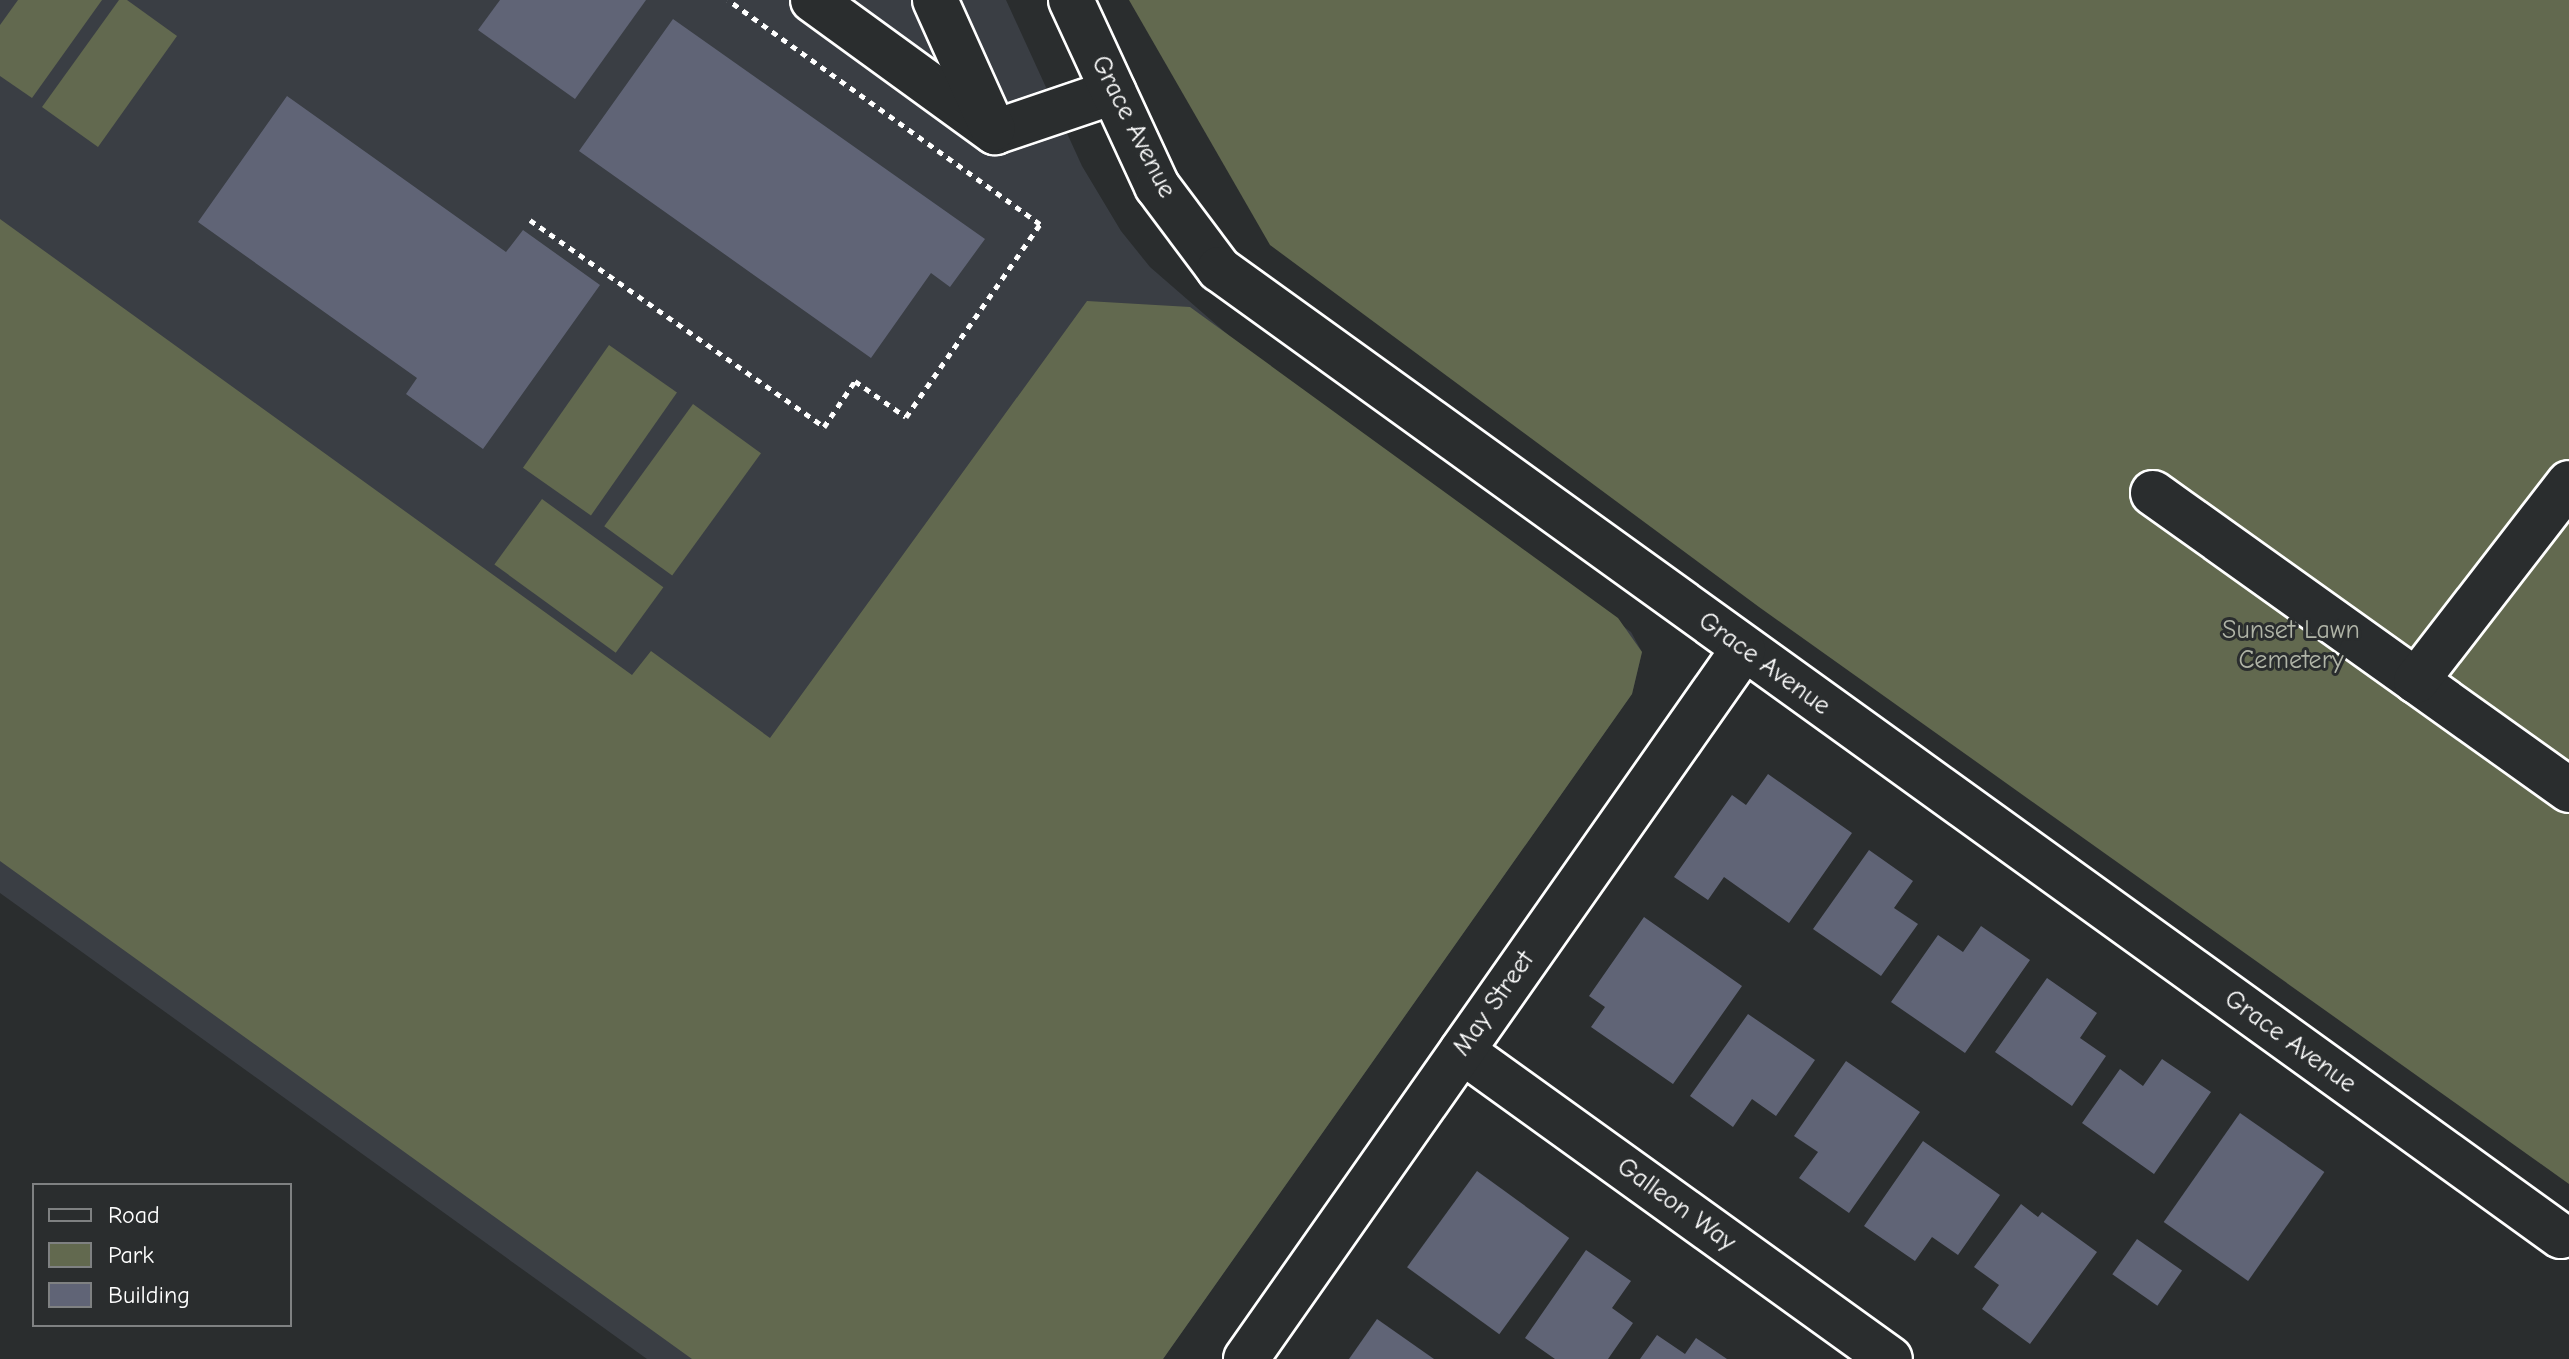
<!DOCTYPE html>
<style>
body{margin:0}
#map{position:relative;width:2569px;height:1359px;overflow:hidden;background:#2a2d2e;font-family:"Comic Neue",sans-serif}
div>[style]{position:absolute}
[style*='--x']{left:calc(var(--x)*1px);top:calc(var(--y)*1px);width:calc(var(--w)*1px);rotate:calc(var(--a)*1deg)}
.built>*{inset:0;background:#3a3e44}
.green>*{inset:0;background:#62694f;transform-origin:0 0}
.building>*{inset:0;background:#606476;transform-origin:0 0}
.path>*{height:5px;margin-top:-2.5px;transform-origin:0;background:repeating-linear-gradient(90deg,#fff 0 6px,transparent 0 12px)}
.roads{filter:drop-shadow(2px 0 #fff) drop-shadow(-2px 0 #fff) drop-shadow(0 2px #fff) drop-shadow(0 -2px #fff)}
.minor>*{height:44px;margin:-22px;padding:0 22px;transform-origin:22px;border-radius:22px;background:#2a2d2e}
span{translate:-50% -50%;white-space:nowrap;text-align:center;line-height:1.15;-webkit-text-stroke:6px #2a2d2e;paint-order:stroke}
.street-label{font-size:26px;color:#fff}
.park-label{font-size:26px;color:#b0b4a7}
.legend{position:absolute;left:32px;top:1183px;width:260px;height:144px;box-sizing:border-box;background:#2a2d2e;border:2px solid #7f8182;margin:0;padding:10px 14px;list-style:none;font-size:24px;color:#fff}
.legend li{display:flex;align-items:center;gap:16px;height:40px}
.legend b{width:40px;border:2px solid #7f8182}
</style>
<div id="map">
<div class="built">
<i style="clip-path:polygon(0 0,1006px 0,1082px 166px,1121px 231px,1150px 267px,1234px 340px,1631px 632px,1642px 652px,1632px 694px,1163px 1359px,647px 1359px,0 893px)"></i>
</div>
<div class="green">
<i style="clip-path:polygon(18px 0,102px 0,32px 98px,0 76px,0 25px)"></i>
<i style="clip-path:polygon(119px 0,127px 0,177px 36px,98px 147px,42px 107px)"></i>
<i style="clip-path:polygon(1129px 0,2569px 0,2569px 1184px,1759px 607px,1270px 245px)"></i>
<i style="clip-path:polygon(0 219px,632px 675px,651px 651px,770px 738px,1087px 301px,1190px 307px,1618px 618px,1642px 652px,1632px 694px,1163px 1359px,692px 1359px,0 861px)"></i>
<i style="left:609px;top:345px;width:83px;height:150px;rotate:35deg"></i>
<i style="left:693px;top:404px;width:84px;height:151px;rotate:36deg"></i>
<i style="left:542px;top:499px;width:150px;height:81px;rotate:36deg"></i>
</div>
<div class="building">
<i style="clip-path:polygon(500px 0,646px 0,575px 99px,478px 30px)"></i>
<i style="clip-path:polygon(673px 19px,985px 239px,950px 287px,931px 273px,871px 358px,579px 151px)"></i>
<i style="clip-path:polygon(287px 96px,506px 252px,523px 230px,600px 285px,483px 449px,406px 394px,417px 378px,198px 222px)"></i>
<i style="clip-path:polygon(1768px 774px,1852px 833px,1789px 923px,1724px 877px,1708px 900px,1674px 877px,1732px 795px,1746px 805px)"></i>
<i style="clip-path:polygon(1869px 850px,1913px 881px,1894px 908px,1918px 924px,1881px 976px,1813px 929px)"></i>
<i style="clip-path:polygon(1644px 917px,1742px 986px,1673px 1084px,1591px 1027px,1605px 1007px,1589px 996px)"></i>
<i style="clip-path:polygon(1981px 926px,2030px 960px,1965px 1053px,1891px 1002px,1938px 935px,1963px 952px)"></i>
<i style="clip-path:polygon(2047px 978px,2097px 1013px,2080px 1038px,2106px 1056px,2072px 1106px,1995px 1052px)"></i>
<i style="clip-path:polygon(1748px 1014px,1815px 1060px,1776px 1116px,1752px 1099px,1733px 1127px,1690px 1096px)"></i>
<i style="clip-path:polygon(2162px 1059px,2211px 1092px,2154px 1174px,2082px 1123px,2120px 1069px,2143px 1086px)"></i>
<i style="clip-path:polygon(1846px 1061px,1920px 1112px,1849px 1213px,1799px 1178px,1818px 1152px,1794px 1136px)"></i>
<i style="left:2240px;top:1113px;width:103px;height:133px;rotate:35deg"></i>
<i style="clip-path:polygon(1923px 1141px,2000px 1195px,1958px 1255px,1932px 1237px,1915px 1261px,1864px 1226px)"></i>
<i style="left:1477px;top:1171px;width:114px;height:119px;rotate:36deg"></i>
<i style="clip-path:polygon(2021px 1204px,2038px 1217px,2042px 1212px,2097px 1252px,2030px 1344px,1982px 1309px,1999px 1285px,1974px 1267px)"></i>
<i style="left:2137px;top:1239px;width:55px;height:43px;rotate:35deg"></i>
<i style="clip-path:polygon(1586px 1250px,1631px 1281px,1612px 1308px,1633px 1323px,1608px 1359px,1555px 1359px,1525px 1338px)"></i>
<i style="clip-path:polygon(1377px 1319px,1434px 1359px,1349px 1359px)"></i>
<i style="clip-path:polygon(1657px 1335px,1685px 1354px,1696px 1338px,1727px 1359px,1640px 1359px)"></i>
</div>
<div class="path">
<i style="--x:530;--y:220;--w:360;--a:35.1"></i>
<i style="--x:824;--y:427;--w:55;--a:-56"></i>
<i style="--x:855;--y:381;--w:62;--a:35.2"></i>
<i style="--x:906;--y:417;--w:235;--a:-55.2"></i>
<i style="--x:1040;--y:224;--w:384;--a:-144.3"></i>
</div>
<div class="roads">
<div class="minor">
<i style="--x:813;--y:0;--w:225;--a:36"></i>
<i style="--x:995;--y:132;--w:125;--a:-18.7"></i>
<i style="--x:935;--y:0;--w:141;--a:65.8"></i>
<i style="--x:1071;--y:0;--w:205;--a:65.2"></i>
<i style="--x:1157;--y:186;--w:104;--a:53.2"></i>
<i style="--x:1219;--y:269;--w:1654;--a:35.78"></i>
<i style="--x:2153;--y:493;--w:511;--a:35.52"></i>
<i style="--x:2416;--y:681;--w:250;--a:-52.3"></i>
<i style="--x:1462;--y:1051;--w:527;--a:35.74"></i>
<i style="--x:1246;--y:1359;--w:866;--a:-54.97"></i>
</div>
</div>
<div class="street-label">
<span style="left:1133px;top:127px;rotate:63deg">Grace Avenue</span>
<span style="left:1764px;top:664px;rotate:36deg">Grace Avenue</span>
<span style="left:1494px;top:1004px;rotate:-55deg">May Street</span>
<span style="left:2290px;top:1042px;rotate:36deg">Grace Avenue</span>
<span style="left:1676px;top:1205px;rotate:36deg">Galleon Way</span>
</div>
<div class="park-label">
<span style="left:2291px;top:646px">Sunset Lawn<br>Cemetery</span>
</div>
<ul class="legend">
<li><b style="height:10px;background:#2a2d2e"></b>Road</li>
<li><b style="height:22px;background:#62694f"></b>Park</li>
<li><b style="height:22px;background:#606476"></b>Building</li>
</ul>
</div>
